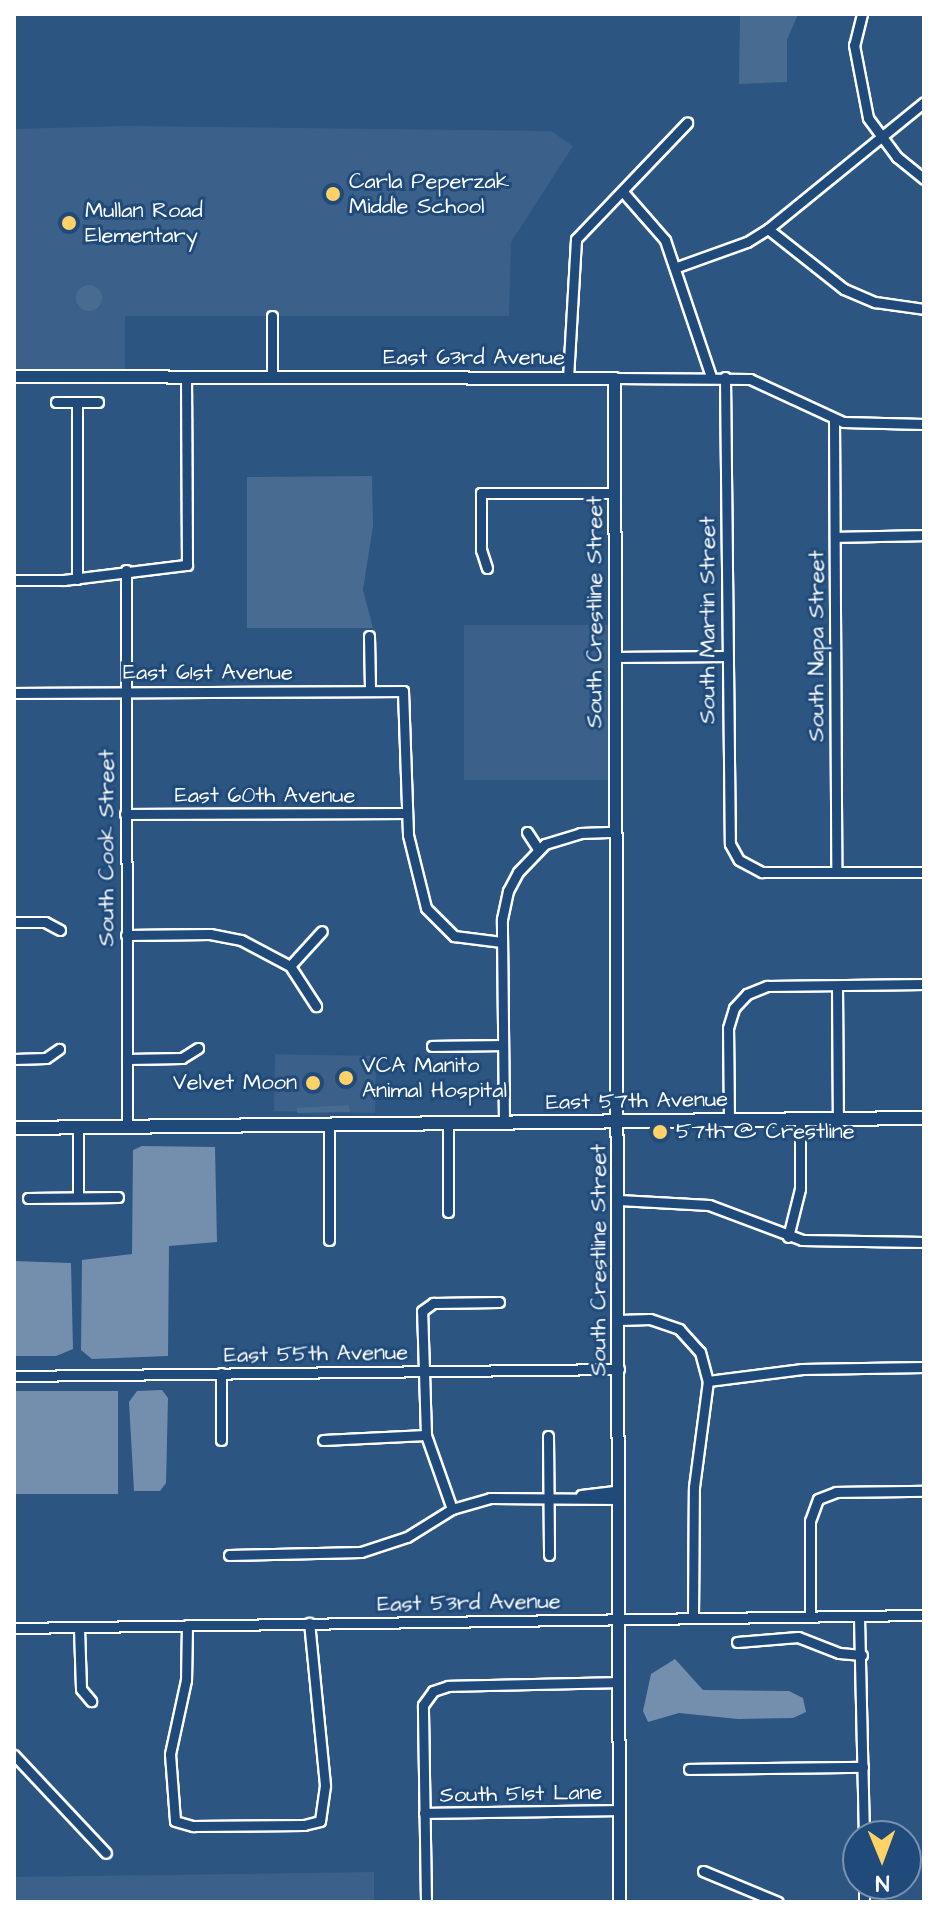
<!DOCTYPE html>
<style>
body{margin:0}
#map{position:relative;width:938px;height:1916px;overflow:hidden;background:#2c5582;font-family:"Architects Daughter",sans-serif}
div>[style]{position:absolute}
[style*='--x']{left:calc(var(--x)*1px);top:calc(var(--y)*1px);width:calc(var(--w)*1px);rotate:calc(var(--a)*1deg)}
.built>*{inset:0;background:#3b618b;transform-origin:0 0}
.green>*{inset:0;background:#486b92}
.round{border-radius:50%}
.water>*{inset:0;background:#748fad;transform-origin:0 0}
.roads{filter:drop-shadow(2px 0 #fff) drop-shadow(-2px 0 #fff) drop-shadow(0 2px #fff) drop-shadow(0 -2px #fff)}
.minor>*{height:9px;margin:-4.5px;padding:0 4.5px;transform-origin:4.5px;border-radius:4.5px;background:#1f4a7a}
.tertiary>*{height:11px;margin:-5.5px;padding:0 5.5px;transform-origin:5.5px;border-radius:5.5px;background:#1f4a7a}
.secondary>*{height:12px;margin:-6px;padding:0 6px;transform-origin:6px;border-radius:6px;background:#1f4a7a}
.dots>*{width:22px;height:22px;translate:-50% -50%;box-sizing:border-box;border:4px solid #1f4a7a;border-radius:50%}
span{translate:-50% -50%;white-space:nowrap;text-align:center;line-height:1.15;-webkit-text-stroke:6px #1f4a7a;paint-order:stroke}
.poi-label{font-size:22px;color:#fff}
.left{translate:0 -50%;text-align:left}
.right{translate:-100% -50%;text-align:right}
.street-label{font-size:22px;color:#fff}
.frame{position:absolute;inset:0;border:16px solid #fff;pointer-events:none}
.north{position:absolute;left:842px;top:1820px;width:80px;height:80px;box-sizing:border-box;background:#1f4a7a;border:2px solid #7992af;border-radius:50%;rotate:179deg;font-size:22px;font-weight:700;line-height:32px;text-align:center;color:#fff}
.north::after{content:'';display:block;margin:auto;width:28px;height:36px;background:#ffd166;clip-path:polygon(50% 0,100% 100%,50% 72%,0 100%)}
</style>
<div id="map">
<div class="built">
<i style="clip-path:polygon(125px 126px,551px 131px,573px 146px,511px 242px,509px 316px,125px 316px,125px 370px,14px 370px,14px 129px)"></i>
<i style="left:611px;top:625px;width:155px;height:147px;rotate:90deg"></i>
<i style="left:376px;top:1056px;width:57px;height:101px;rotate:91deg"></i>
<i style="clip-path:polygon(374px 1872px,374px 1902px,14px 1902px,14px 1877px)"></i>
</div>
<div class="green">
<i style="clip-path:polygon(740px 14px,798px 14px,787px 40px,787px 82px,739px 84px)"></i>
<i class="round" style="left:76px;top:285px;width:26px;height:26px"></i>
<i style="clip-path:polygon(372px 476px,373px 526px,363px 590px,373px 628px,247px 628px,247px 477px)"></i>
<i style="clip-path:polygon(349px 1105px,350px 1112px,297px 1113px,297px 1108px)"></i>
</div>
<div class="water">
<i style="clip-path:polygon(142px 1146px,215px 1147px,217px 1242px,169px 1246px,168px 1356px,92px 1359px,81px 1350px,82px 1260px,132px 1254px,133px 1150px)"></i>
<i style="clip-path:polygon(14px 1261px,71px 1263px,73px 1349px,56px 1356px,14px 1356px)"></i>
<i style="clip-path:polygon(162px 1390px,168px 1398px,166px 1483px,160px 1491px,134px 1491px,129px 1402px,137px 1391px)"></i>
<i style="left:14px;top:1391px;width:104px;height:103px"></i>
<i style="clip-path:polygon(675px 1659px,703px 1690px,789px 1691px,803px 1698px,806px 1712px,793px 1718px,738px 1719px,679px 1713px,648px 1722px,643px 1711px,651px 1674px)"></i>
</div>
<div class="roads">
<div class="minor">
<i style="--x:862;--y:14;--w:32;--a:104"></i>
<i style="--x:854;--y:45;--w:74;--a:79.1"></i>
<i style="--x:868;--y:118;--w:49;--a:53.4"></i>
<i style="--x:897;--y:157;--w:35;--a:39"></i>
<i style="--x:623;--y:192;--w:64;--a:48.8"></i>
<i style="--x:665;--y:240;--w:145;--a:71.4"></i>
<i style="--x:768;--y:229;--w:97;--a:38.3"></i>
<i style="--x:844;--y:289;--w:34;--a:23"></i>
<i style="--x:875;--y:302;--w:49;--a:8.1"></i>
<i style="--x:677;--y:267;--w:74;--a:-19.7"></i>
<i style="--x:747;--y:242;--w:25;--a:-32"></i>
<i style="--x:768;--y:229;--w:201;--a:-39.1"></i>
<i style="--x:272;--y:377;--w:61;--a:-90"></i>
<i style="--x:725;--y:377;--w:467;--a:89.4"></i>
<i style="--x:730;--y:844;--w:18;--a:61"></i>
<i style="--x:739;--y:860;--w:26;--a:28"></i>
<i style="--x:762;--y:872;--w:162;--a:0"></i>
<i style="--x:568;--y:378;--w:139;--a:-86.7"></i>
<i style="--x:576;--y:239;--w:161;--a:-46.3"></i>
<i style="--x:614;--y:378;--w:136;--a:0.4"></i>
<i style="--x:750;--y:379;--w:102;--a:24.8"></i>
<i style="--x:843;--y:422;--w:81;--a:1.4"></i>
<i style="--x:56;--y:402;--w:42;--a:0"></i>
<i style="--x:77;--y:402;--w:177;--a:90"></i>
<i style="--x:834;--y:419;--w:453;--a:89.7"></i>
<i style="--x:835;--y:537;--w:89;--a:-1.3"></i>
<i style="--x:487;--y:568;--w:19;--a:-108"></i>
<i style="--x:481;--y:550;--w:57;--a:-90"></i>
<i style="--x:481;--y:493;--w:133;--a:0"></i>
<i style="--x:126;--y:570;--w:556;--a:89.9"></i>
<i style="--x:14;--y:580;--w:50;--a:0"></i>
<i style="--x:64;--y:580;--w:124;--a:-7"></i>
<i style="--x:187;--y:565;--w:189;--a:-90.3"></i>
<i style="--x:369;--y:636;--w:54;--a:88.9"></i>
<i style="--x:616;--y:657;--w:110;--a:-0.5"></i>
<i style="--x:14;--y:693;--w:389;--a:-0.3"></i>
<i style="--x:403;--y:691;--w:144;--a:88"></i>
<i style="--x:408;--y:835;--w:75;--a:76.1"></i>
<i style="--x:426;--y:908;--w:40;--a:45"></i>
<i style="--x:454;--y:936;--w:48;--a:7.1"></i>
<i style="--x:125;--y:814;--w:281;--a:-0.2"></i>
<i style="--x:527;--y:832;--w:20;--a:57"></i>
<i style="--x:14;--y:922;--w:31;--a:0"></i>
<i style="--x:45;--y:922;--w:17;--a:28"></i>
<i style="--x:126;--y:935;--w:84;--a:-0.7"></i>
<i style="--x:210;--y:934;--w:32;--a:11"></i>
<i style="--x:241;--y:940;--w:55;--a:28"></i>
<i style="--x:290;--y:966;--w:48;--a:57"></i>
<i style="--x:290;--y:966;--w:47;--a:-47.6"></i>
<i style="--x:837;--y:986;--w:133;--a:89.6"></i>
<i style="--x:432;--y:1046;--w:71;--a:-0.8"></i>
<i style="--x:14;--y:1059;--w:32;--a:-2"></i>
<i style="--x:46;--y:1058;--w:16;--a:-35"></i>
<i style="--x:127;--y:1059;--w:55;--a:-1"></i>
<i style="--x:182;--y:1058;--w:19;--a:-32"></i>
<i style="--x:729;--y:1120;--w:92;--a:-90.6"></i>
<i style="--x:728;--y:1028;--w:21;--a:-73"></i>
<i style="--x:734;--y:1008;--w:19;--a:-47"></i>
<i style="--x:747;--y:994;--w:22;--a:-22"></i>
<i style="--x:767;--y:986;--w:157;--a:-0.7"></i>
<i style="--x:504;--y:1122;--w:203;--a:-90.6"></i>
<i style="--x:502;--y:919;--w:29;--a:-78"></i>
<i style="--x:508;--y:891;--w:21;--a:-62"></i>
<i style="--x:518;--y:872;--w:39;--a:-46"></i>
<i style="--x:545;--y:844;--w:37;--a:-17"></i>
<i style="--x:580;--y:833;--w:36;--a:-2"></i>
<i style="--x:448;--y:1123;--w:89;--a:90"></i>
<i style="--x:329;--y:1124;--w:116;--a:90"></i>
<i style="--x:78;--y:1127;--w:70;--a:90"></i>
<i style="--x:28;--y:1198;--w:90;--a:-0.6"></i>
<i style="--x:619;--y:1200;--w:90;--a:3.2"></i>
<i style="--x:709;--y:1205;--w:99;--a:20.6"></i>
<i style="--x:802;--y:1240;--w:122;--a:0.9"></i>
<i style="--x:788;--y:1237;--w:49;--a:-76"></i>
<i style="--x:800;--y:1189;--w:70;--a:-90"></i>
<i style="--x:619;--y:1320;--w:31;--a:-2"></i>
<i style="--x:650;--y:1319;--w:31;--a:19"></i>
<i style="--x:679;--y:1329;--w:31;--a:48"></i>
<i style="--x:700;--y:1352;--w:30;--a:75"></i>
<i style="--x:708;--y:1381;--w:95;--a:-7.3"></i>
<i style="--x:802;--y:1369;--w:122;--a:-0.9"></i>
<i style="--x:221;--y:1373;--w:67;--a:90"></i>
<i style="--x:14;--y:1376;--w:605;--a:-0.66"></i>
<i style="--x:548;--y:1436;--w:119;--a:89.5"></i>
<i style="--x:323;--y:1440;--w:103;--a:-2.8"></i>
<i style="--x:581;--y:1495;--w:38;--a:-7"></i>
<i style="--x:452;--y:1509;--w:78;--a:-109.4"></i>
<i style="--x:426;--y:1435;--w:124;--a:-91.8"></i>
<i style="--x:422;--y:1311;--w:14;--a:-36"></i>
<i style="--x:433;--y:1303;--w:66;--a:-0.9"></i>
<i style="--x:229;--y:1555;--w:132;--a:-1.3"></i>
<i style="--x:361;--y:1552;--w:48;--a:-18.1"></i>
<i style="--x:407;--y:1537;--w:53;--a:-31.9"></i>
<i style="--x:452;--y:1509;--w:40;--a:-16"></i>
<i style="--x:490;--y:1498;--w:129;--a:0.4"></i>
<i style="--x:810;--y:1617;--w:96;--a:-90"></i>
<i style="--x:810;--y:1521;--w:23;--a:-70"></i>
<i style="--x:818;--y:1499;--w:19;--a:-21"></i>
<i style="--x:836;--y:1492;--w:88;--a:-0.7"></i>
<i style="--x:859;--y:1617;--w:219;--a:88.7"></i>
<i style="--x:693;--y:1618;--w:131;--a:-89.6"></i>
<i style="--x:694;--y:1487;--w:107;--a:-82.5"></i>
<i style="--x:187;--y:1625;--w:55;--a:91"></i>
<i style="--x:186;--y:1680;--w:76;--a:102.2"></i>
<i style="--x:170;--y:1754;--w:67;--a:85.7"></i>
<i style="--x:175;--y:1821;--w:19;--a:16"></i>
<i style="--x:193;--y:1826;--w:111;--a:-0.5"></i>
<i style="--x:304;--y:1825;--w:16;--a:-14"></i>
<i style="--x:320;--y:1821;--w:36;--a:-82"></i>
<i style="--x:325;--y:1785;--w:163;--a:-95.6"></i>
<i style="--x:14;--y:1628;--w:910;--a:-0.82"></i>
<i style="--x:79;--y:1628;--w:61;--a:88.1"></i>
<i style="--x:81;--y:1689;--w:16;--a:50"></i>
<i style="--x:737;--y:1642;--w:61;--a:-4.7"></i>
<i style="--x:798;--y:1637;--w:44;--a:21.3"></i>
<i style="--x:839;--y:1653;--w:23;--a:5"></i>
<i style="--x:14;--y:1755;--w:134;--a:46.8"></i>
<i style="--x:689;--y:1769;--w:174;--a:-0.7"></i>
<i style="--x:424;--y:1813;--w:194;--a:-0.9"></i>
<i style="--x:703;--y:1871;--w:81;--a:22.5"></i>
<i style="--x:864;--y:1884;--w:18;--a:90"></i>
<i style="--x:426;--y:1902;--w:197;--a:-90.9"></i>
<i style="--x:423;--y:1705;--w:17;--a:-54"></i>
<i style="--x:433;--y:1691;--w:16;--a:-18"></i>
<i style="--x:448;--y:1686;--w:170;--a:-1.3"></i>
</div>
<div class="tertiary">
<i style="--x:14;--y:376;--w:600;--a:0.19"></i>
<i style="--x:614;--y:378;--w:1524;--a:89.81"></i>
</div>
<div class="secondary">
<i style="--x:14;--y:1128;--w:910;--a:-0.63"></i>
</div>
</div>
<div class="dots">
<i style="left:333px;top:194px;background:#ffd166"></i>
<i style="left:69px;top:223px;background:#ffd166"></i>
<i style="left:346px;top:1078px;background:#ffd166"></i>
<i style="left:313px;top:1083px;background:#ffd166"></i>
<i style="left:660px;top:1132px;background:#ffd166"></i>
</div>
<div class="poi-label">
<span class="left" style="left:349px;top:194px">Carla Peperzak<br>Middle School</span>
<span class="left" style="left:85px;top:223px">Mullan Road<br>Elementary</span>
<span class="left" style="left:362px;top:1078px">VCA Manito<br>Animal Hospital</span>
<span class="right" style="left:297px;top:1083px">Velvet Moon</span>
<span class="left" style="left:676px;top:1132px">57th @ Crestline</span>
</div>
<div class="street-label">
<span style="left:474px;top:358px">East 63rd Avenue</span>
<span style="left:595px;top:612px;rotate:-90deg">South Crestline Street</span>
<span style="left:708px;top:620px;rotate:-90deg">South Martin Street</span>
<span style="left:817px;top:646px;rotate:-90deg">South Napa Street</span>
<span style="left:208px;top:673px">East 61st Avenue</span>
<span style="left:265px;top:796px">East 60th Avenue</span>
<span style="left:107px;top:848px;rotate:-90deg">South Cook Street</span>
<span style="left:637px;top:1101px;rotate:-1deg">East 57th Avenue</span>
<span style="left:599px;top:1260px;rotate:-90deg">South Crestline Street</span>
<span style="left:316px;top:1354px;rotate:-1deg">East 55th Avenue</span>
<span style="left:469px;top:1603px;rotate:-1deg">East 53rd Avenue</span>
<span style="left:521px;top:1794px;rotate:-1deg">South 51st Lane</span>
</div>
<div class="frame"></div>
<div class="north">N</div>
</div>
